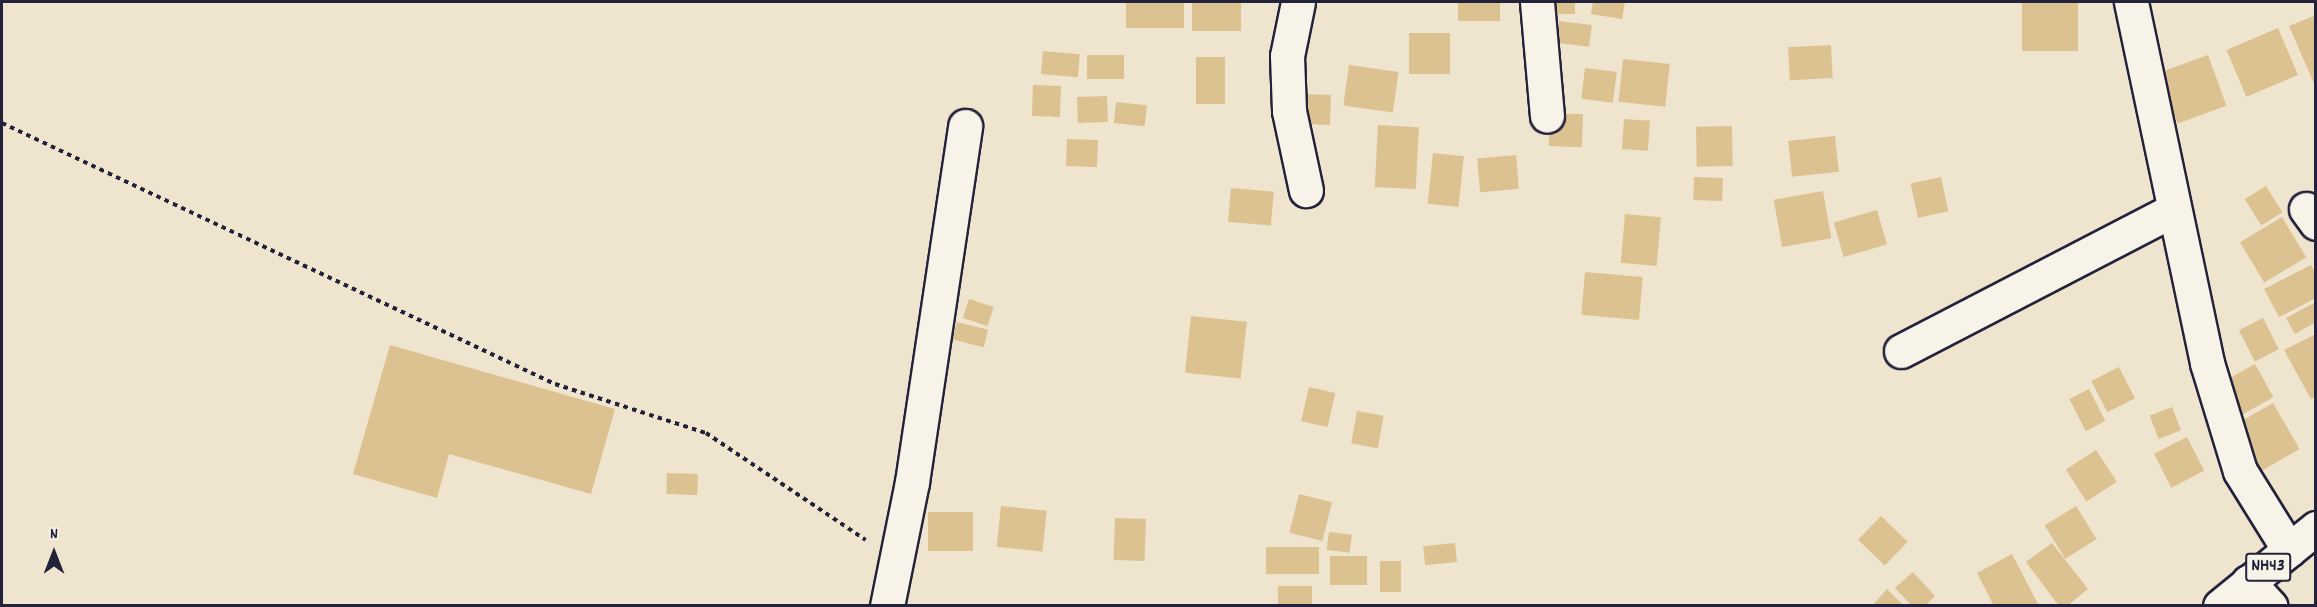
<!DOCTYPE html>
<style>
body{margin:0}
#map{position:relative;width:2317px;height:607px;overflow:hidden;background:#efe4ce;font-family:Dekko,sans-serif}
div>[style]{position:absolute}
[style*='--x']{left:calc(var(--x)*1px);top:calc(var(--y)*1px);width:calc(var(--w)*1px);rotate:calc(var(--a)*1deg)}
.building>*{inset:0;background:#dcc191;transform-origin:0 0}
.path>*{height:4px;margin-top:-2px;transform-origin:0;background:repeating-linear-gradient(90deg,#22223b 0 4.5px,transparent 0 9px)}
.roads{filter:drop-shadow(2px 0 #22223b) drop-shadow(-2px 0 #22223b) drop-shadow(0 2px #22223b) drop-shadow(0 -2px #22223b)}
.minor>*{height:33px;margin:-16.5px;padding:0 16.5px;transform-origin:16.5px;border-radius:16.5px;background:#f7f3e8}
.highway>*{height:33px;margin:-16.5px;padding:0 16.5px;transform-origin:16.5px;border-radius:16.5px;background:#f7f3e8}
span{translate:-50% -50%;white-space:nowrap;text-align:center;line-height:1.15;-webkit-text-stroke:4.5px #f7f3e8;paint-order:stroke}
.shield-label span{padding:2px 4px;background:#f7f3e8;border:2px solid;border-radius:4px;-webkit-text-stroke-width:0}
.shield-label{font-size:18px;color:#22223b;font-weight:700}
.frame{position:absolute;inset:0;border:3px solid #22223b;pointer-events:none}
.north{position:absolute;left:24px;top:523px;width:60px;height:60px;-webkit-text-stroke:4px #f7f3e8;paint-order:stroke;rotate:0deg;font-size:16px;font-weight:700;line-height:24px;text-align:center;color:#22223b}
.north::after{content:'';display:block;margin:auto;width:21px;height:27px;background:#22223b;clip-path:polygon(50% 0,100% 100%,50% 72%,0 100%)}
</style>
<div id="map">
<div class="building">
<i style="left:1126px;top:2px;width:58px;height:26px"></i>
<i style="left:1192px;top:2px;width:49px;height:29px"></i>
<i style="left:1458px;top:2px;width:42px;height:19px"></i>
<i style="left:1544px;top:2px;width:31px;height:12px"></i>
<i style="clip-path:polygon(1593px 2px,1625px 2px,1622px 19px,1591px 14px)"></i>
<i style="left:2022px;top:2px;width:56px;height:49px"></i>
<i style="clip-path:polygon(2316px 15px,2316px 88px,2289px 26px)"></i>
<i style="left:1559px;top:21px;width:33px;height:22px;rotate:7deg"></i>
<i style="left:2278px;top:28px;width:51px;height:56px;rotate:67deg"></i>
<i style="left:1409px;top:33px;width:41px;height:41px"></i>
<i style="left:1831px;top:45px;width:33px;height:43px;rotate:87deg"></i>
<i style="left:1043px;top:51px;width:37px;height:23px;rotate:5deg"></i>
<i style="left:1087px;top:55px;width:37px;height:24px"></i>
<i style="left:2208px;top:55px;width:54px;height:52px;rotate:70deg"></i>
<i style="left:1196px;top:57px;width:29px;height:47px"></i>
<i style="left:1623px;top:59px;width:47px;height:43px;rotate:6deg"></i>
<i style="left:1349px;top:65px;width:50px;height:41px;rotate:8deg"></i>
<i style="left:1585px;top:68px;width:32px;height:31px;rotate:7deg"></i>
<i style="left:1033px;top:85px;width:28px;height:31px;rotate:2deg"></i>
<i style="left:1303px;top:94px;width:28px;height:30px;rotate:2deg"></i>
<i style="left:1107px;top:96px;width:26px;height:30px;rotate:88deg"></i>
<i style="left:1116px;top:102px;width:31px;height:21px;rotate:6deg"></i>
<i style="left:1550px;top:113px;width:33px;height:33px;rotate:2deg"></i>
<i style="left:1624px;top:119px;width:26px;height:30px;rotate:4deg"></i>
<i style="left:1378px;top:125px;width:41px;height:62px;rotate:3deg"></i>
<i style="left:1732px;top:126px;width:40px;height:36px;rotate:89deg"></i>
<i style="left:1835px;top:136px;width:36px;height:47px;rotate:84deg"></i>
<i style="left:1067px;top:139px;width:31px;height:27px;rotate:2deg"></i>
<i style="left:1433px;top:153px;width:31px;height:51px;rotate:6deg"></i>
<i style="left:1516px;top:155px;width:34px;height:39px;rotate:85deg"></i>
<i style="left:1694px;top:177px;width:29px;height:23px;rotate:2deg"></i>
<i style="left:1941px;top:177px;width:35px;height:31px;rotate:78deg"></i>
<i style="left:2266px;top:186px;width:31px;height:25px;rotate:58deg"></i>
<i style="left:1231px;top:188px;width:43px;height:34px;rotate:5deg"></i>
<i style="left:1823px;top:191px;width:48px;height:50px;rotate:80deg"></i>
<i style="left:1877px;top:210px;width:36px;height:45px;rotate:74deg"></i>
<i style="left:1625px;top:214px;width:36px;height:49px;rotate:5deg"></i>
<i style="left:2282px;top:217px;width:47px;height:49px;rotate:59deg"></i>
<i style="clip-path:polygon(2311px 265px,2316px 274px,2316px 298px,2279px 317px,2264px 289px)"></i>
<i style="left:1585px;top:272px;width:58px;height:43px;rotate:5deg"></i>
<i style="left:969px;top:299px;width:26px;height:20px;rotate:18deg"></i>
<i style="clip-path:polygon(2316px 302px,2316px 322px,2295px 334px,2286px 318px)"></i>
<i style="left:1191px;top:316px;width:56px;height:57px;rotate:6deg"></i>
<i style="left:2263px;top:318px;width:35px;height:27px;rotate:63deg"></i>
<i style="left:957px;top:322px;width:32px;height:18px;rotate:14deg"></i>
<i style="clip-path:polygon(2316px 334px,2316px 396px,2311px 399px,2284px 350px)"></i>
<i style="clip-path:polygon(390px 345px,615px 409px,591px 494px,449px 454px,437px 498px,353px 474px)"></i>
<i style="left:2255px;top:364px;width:38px;height:35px;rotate:61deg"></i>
<i style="left:2119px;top:367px;width:35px;height:31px;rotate:63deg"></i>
<i style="left:1309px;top:387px;width:27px;height:35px;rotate:13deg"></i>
<i style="left:2089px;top:389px;width:36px;height:22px;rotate:63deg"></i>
<i style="left:2273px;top:403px;width:53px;height:44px;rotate:60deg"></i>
<i style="left:2172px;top:407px;width:25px;height:24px;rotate:69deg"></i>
<i style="left:1357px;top:411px;width:27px;height:33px;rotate:10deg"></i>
<i style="left:2187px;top:437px;width:38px;height:37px;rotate:63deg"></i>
<i style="left:2096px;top:450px;width:38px;height:36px;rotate:57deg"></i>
<i style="left:667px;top:473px;width:31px;height:21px;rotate:2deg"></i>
<i style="left:1299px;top:494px;width:34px;height:40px;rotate:14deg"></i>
<i style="left:1001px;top:506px;width:46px;height:41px;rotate:6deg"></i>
<i style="left:2076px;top:506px;width:39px;height:37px;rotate:58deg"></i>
<i style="left:928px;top:512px;width:45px;height:39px"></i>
<i style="left:1881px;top:516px;width:37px;height:33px;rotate:44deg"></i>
<i style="left:1115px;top:518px;width:31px;height:42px;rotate:2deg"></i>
<i style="left:1329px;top:532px;width:23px;height:18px;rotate:7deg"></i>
<i style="left:1455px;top:543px;width:19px;height:32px;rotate:84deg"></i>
<i style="clip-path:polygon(2052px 543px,2088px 589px,2067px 606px,2059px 606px,2026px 562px)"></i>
<i style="left:1266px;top:547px;width:53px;height:27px"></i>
<i style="clip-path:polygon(2012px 554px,2039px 606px,1994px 606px,1977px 573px)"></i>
<i style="left:1330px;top:556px;width:37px;height:29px"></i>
<i style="left:1380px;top:561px;width:21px;height:31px"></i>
<i style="clip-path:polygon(1913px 572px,1935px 596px,1925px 606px,1912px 606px,1895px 588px)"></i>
<i style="left:1278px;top:586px;width:34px;height:20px"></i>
<i style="clip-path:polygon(1887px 589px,1904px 606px,1872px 606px)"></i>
</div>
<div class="path">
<i style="--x:2;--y:123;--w:611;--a:25.27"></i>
<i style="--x:555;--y:384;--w:159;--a:18"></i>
<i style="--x:706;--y:433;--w:192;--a:33.8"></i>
</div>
<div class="roads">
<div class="minor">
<i style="--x:1298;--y:2;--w:55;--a:101.5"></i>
<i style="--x:1287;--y:56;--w:55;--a:87.9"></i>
<i style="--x:1289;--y:111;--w:81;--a:77.9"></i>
<i style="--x:1537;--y:2;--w:114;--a:85"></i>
<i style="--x:2131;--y:2;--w:369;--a:78.1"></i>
<i style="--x:2207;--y:363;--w:113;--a:73"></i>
<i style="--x:2240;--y:471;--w:93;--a:58.2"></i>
<i style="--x:2306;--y:209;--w:17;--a:54"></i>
<i style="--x:1901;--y:351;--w:306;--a:-27.4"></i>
<i style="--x:2248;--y:582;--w:33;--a:47"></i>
<i style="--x:887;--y:606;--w:126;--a:-78.6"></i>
<i style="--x:912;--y:482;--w:360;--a:-81.5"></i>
</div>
<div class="highway">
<i style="--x:2220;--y:606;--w:124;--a:-39.1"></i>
</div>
</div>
<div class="shield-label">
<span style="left:2268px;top:567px">NH43</span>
</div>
<div class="frame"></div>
<div class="north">N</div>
</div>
